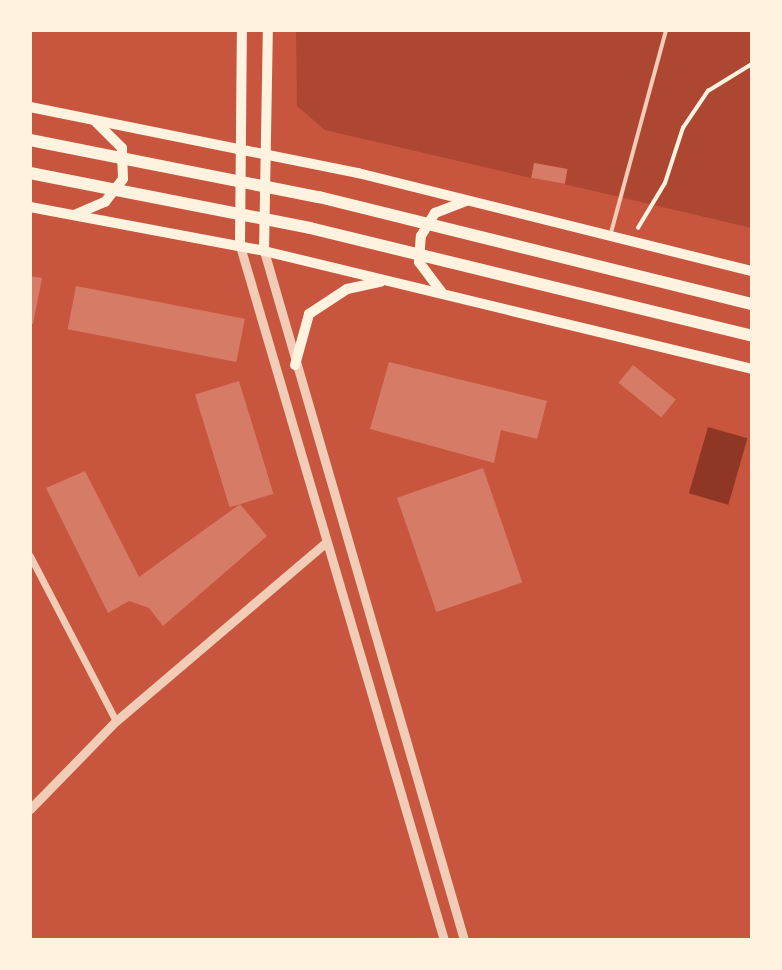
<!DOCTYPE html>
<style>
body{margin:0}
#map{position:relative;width:782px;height:970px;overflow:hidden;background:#c8553d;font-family:"Archivo Narrow",sans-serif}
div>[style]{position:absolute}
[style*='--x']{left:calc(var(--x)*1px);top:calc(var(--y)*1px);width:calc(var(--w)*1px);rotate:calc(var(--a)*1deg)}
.green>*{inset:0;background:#ae4732}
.water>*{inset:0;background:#8f3625;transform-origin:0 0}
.building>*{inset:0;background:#d67c66;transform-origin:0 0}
.path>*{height:3.5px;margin:-1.75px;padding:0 1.75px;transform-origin:1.75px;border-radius:1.75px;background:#fff3e0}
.service>*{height:3.5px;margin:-1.75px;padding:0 1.75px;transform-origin:1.75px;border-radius:1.75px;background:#f1ccb7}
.minor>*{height:7px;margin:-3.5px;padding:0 3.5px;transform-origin:3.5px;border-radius:3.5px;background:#f1ccb7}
.tertiary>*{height:9px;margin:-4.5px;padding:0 4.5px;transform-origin:4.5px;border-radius:4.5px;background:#f1ccb7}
.secondary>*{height:10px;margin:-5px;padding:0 5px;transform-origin:5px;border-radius:5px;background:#fff3e0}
.primary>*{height:12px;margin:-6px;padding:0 6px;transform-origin:6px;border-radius:6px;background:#fff3e0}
span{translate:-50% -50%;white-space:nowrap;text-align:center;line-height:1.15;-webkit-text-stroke:6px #fff3e0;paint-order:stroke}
.frame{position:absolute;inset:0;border:32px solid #fff3e0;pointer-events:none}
</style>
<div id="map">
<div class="green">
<i style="clip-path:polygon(296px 30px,752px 30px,752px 228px,564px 184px,566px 169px,534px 163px,531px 178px,325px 130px,297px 106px)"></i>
</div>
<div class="water">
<i style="left:708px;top:427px;width:41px;height:69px;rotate:16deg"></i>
</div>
<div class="building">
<i style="left:534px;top:163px;width:34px;height:15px;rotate:10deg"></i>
<i style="clip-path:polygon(30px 276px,42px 278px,33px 324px,30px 324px)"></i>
<i style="left:76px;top:286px;width:172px;height:44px;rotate:11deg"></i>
<i style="clip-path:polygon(389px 362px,547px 401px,537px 439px,501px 430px,494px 463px,370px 429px)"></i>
<i style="left:633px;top:365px;width:55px;height:23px;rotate:39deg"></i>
<i style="left:239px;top:381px;width:118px;height:46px;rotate:73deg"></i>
<i style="left:483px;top:468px;width:121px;height:91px;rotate:71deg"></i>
<i style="clip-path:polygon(85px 471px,139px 577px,240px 504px,267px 536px,163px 626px,149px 608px,129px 601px,108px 613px,46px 488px)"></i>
</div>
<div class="path">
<i style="--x:638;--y:228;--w:52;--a:-59"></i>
<i style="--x:665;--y:183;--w:58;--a:-71.9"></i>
<i style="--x:683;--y:128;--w:45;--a:-56"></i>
<i style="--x:708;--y:91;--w:52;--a:-31.5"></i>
</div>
<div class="service">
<i style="--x:611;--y:233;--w:210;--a:-74.8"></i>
</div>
<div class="minor">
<i style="--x:30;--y:556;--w:186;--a:62.5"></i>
</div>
<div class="tertiary">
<i style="--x:240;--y:246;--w:723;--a:73.62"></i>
<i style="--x:264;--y:251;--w:717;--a:73.81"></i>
<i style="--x:30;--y:809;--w:123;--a:-45.7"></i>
<i style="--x:116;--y:721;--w:276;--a:-40.4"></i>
</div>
<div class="secondary">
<i style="--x:30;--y:107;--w:335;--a:11.4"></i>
<i style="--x:358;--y:173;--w:406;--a:14"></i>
<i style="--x:30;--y:207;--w:238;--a:10.6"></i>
<i style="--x:264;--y:251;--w:502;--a:13.59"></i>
<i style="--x:74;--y:215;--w:34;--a:-23"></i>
<i style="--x:105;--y:202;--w:29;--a:-52"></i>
<i style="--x:123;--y:179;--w:31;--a:-92"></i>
<i style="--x:122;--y:148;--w:38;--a:-135"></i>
<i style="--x:240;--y:246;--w:216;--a:-89.5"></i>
<i style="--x:264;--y:251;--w:221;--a:-89"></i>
<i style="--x:443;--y:294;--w:40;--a:-127"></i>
<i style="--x:419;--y:262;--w:26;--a:-86"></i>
<i style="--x:421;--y:236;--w:27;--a:-59"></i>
<i style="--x:435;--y:213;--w:33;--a:-21"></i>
<i style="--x:295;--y:365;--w:53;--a:-74.6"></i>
<i style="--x:309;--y:314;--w:45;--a:-33.3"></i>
<i style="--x:347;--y:289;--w:34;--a:-12"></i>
</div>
<div class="primary">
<i style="--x:30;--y:140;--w:295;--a:11.2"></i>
<i style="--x:319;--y:197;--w:446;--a:13.9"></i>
<i style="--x:30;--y:173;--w:285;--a:11.1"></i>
<i style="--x:310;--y:228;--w:455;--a:13.7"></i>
</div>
<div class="frame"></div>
</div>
